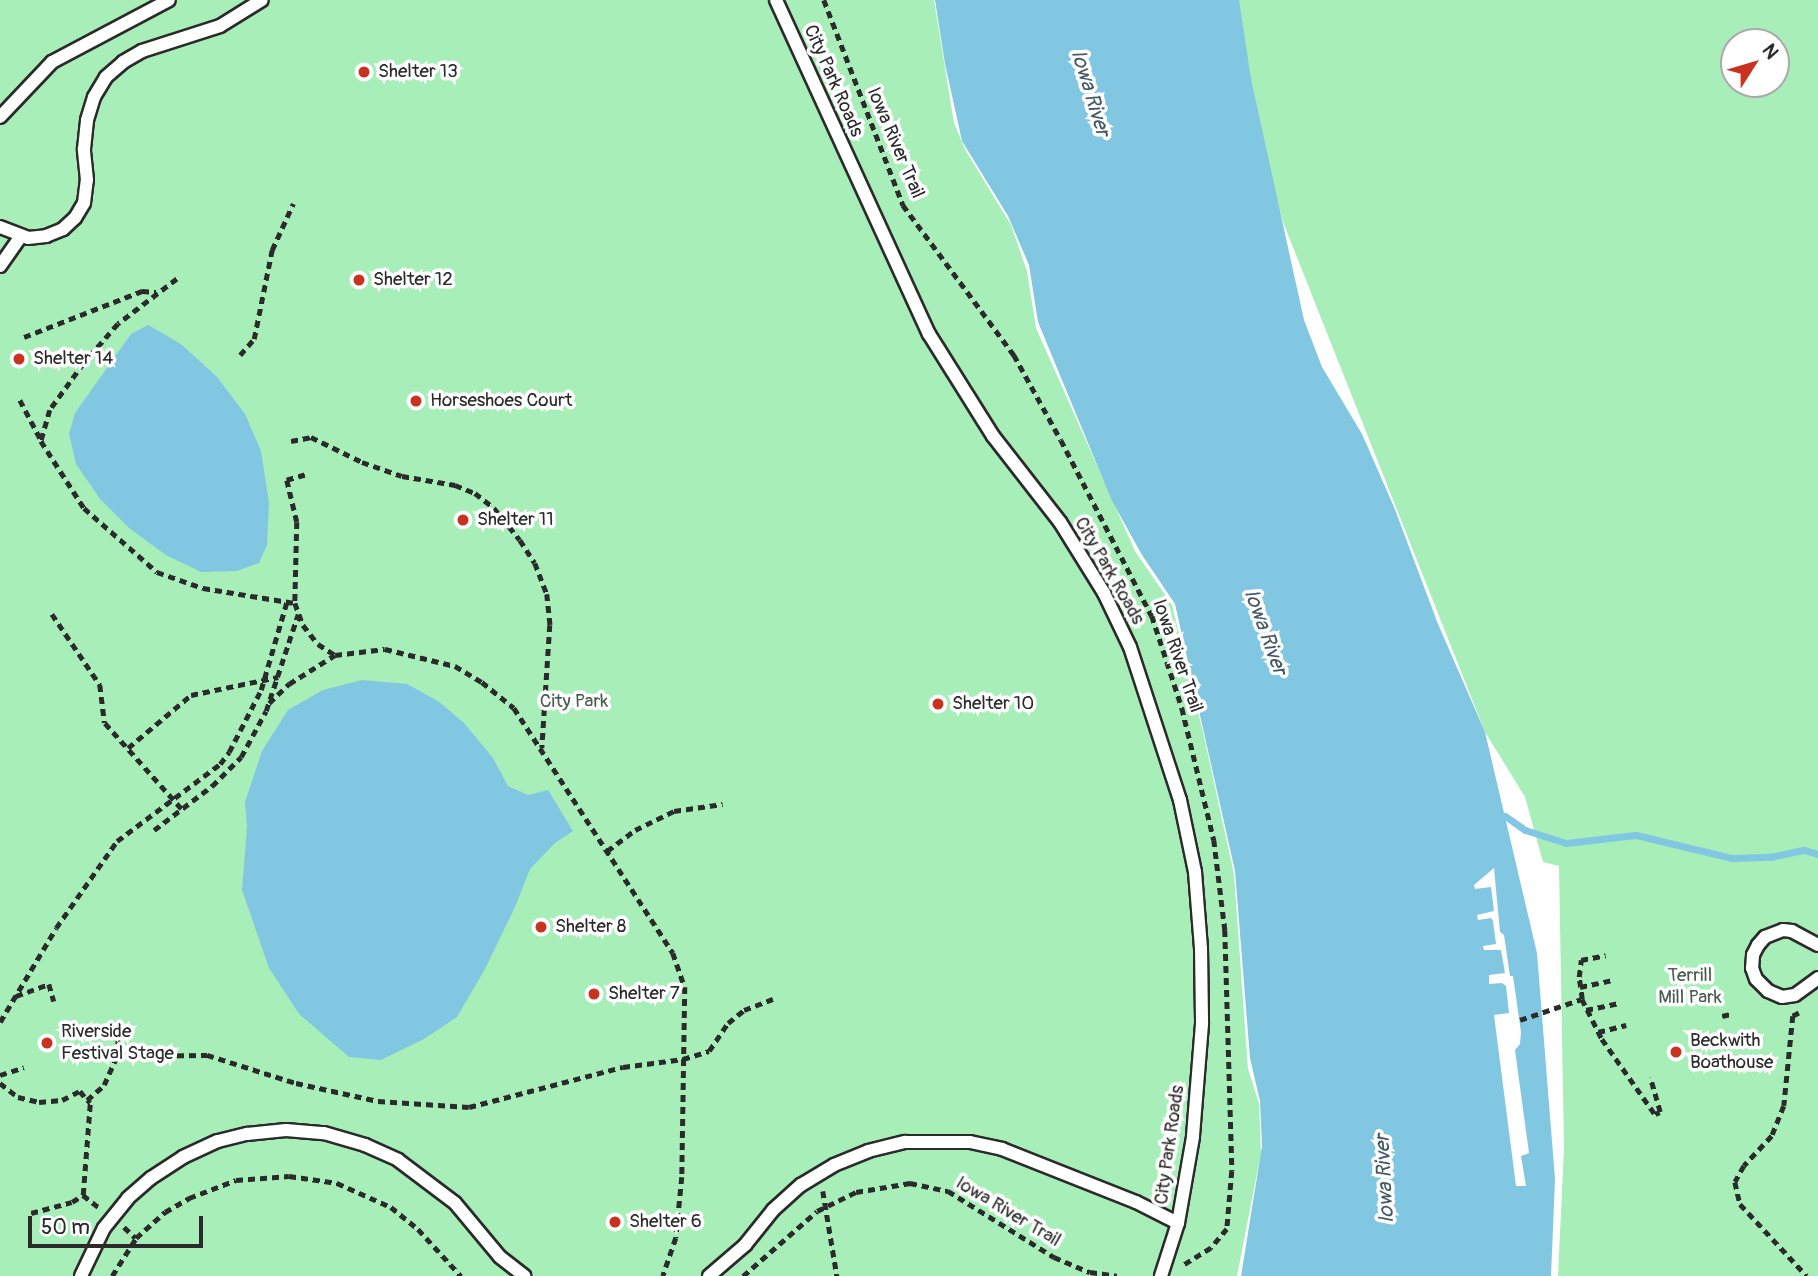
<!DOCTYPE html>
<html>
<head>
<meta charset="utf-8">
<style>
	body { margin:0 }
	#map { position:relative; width:1818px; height:1276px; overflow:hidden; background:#fff; font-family:Pangolin,sans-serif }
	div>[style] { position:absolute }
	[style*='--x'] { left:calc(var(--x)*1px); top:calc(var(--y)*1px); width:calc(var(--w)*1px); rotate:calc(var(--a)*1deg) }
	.green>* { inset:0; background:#a8eeb9 }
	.water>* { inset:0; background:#81c7e2 }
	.pier>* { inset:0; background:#fff }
	.stream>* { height:7px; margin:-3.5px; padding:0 3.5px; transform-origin:3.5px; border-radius:3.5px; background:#81c7e2 }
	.path>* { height:4.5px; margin-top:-2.25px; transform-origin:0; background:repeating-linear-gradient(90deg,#2b2b2b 0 7px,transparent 0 12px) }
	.roads { filter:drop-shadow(2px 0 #2b2b2b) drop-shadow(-2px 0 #2b2b2b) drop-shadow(0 2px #2b2b2b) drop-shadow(0 -2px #2b2b2b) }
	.service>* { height:12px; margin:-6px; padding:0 6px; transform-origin:6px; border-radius:6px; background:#fff }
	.dots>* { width:19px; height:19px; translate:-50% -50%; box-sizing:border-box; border:4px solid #fff; border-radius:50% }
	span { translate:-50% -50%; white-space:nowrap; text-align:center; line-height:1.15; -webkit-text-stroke:7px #fff; paint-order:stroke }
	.poi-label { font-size:19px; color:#2b2b2b }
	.left { translate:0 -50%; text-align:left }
	.street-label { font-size:19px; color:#2b2b2b }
	.park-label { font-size:19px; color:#4a5c4e }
	.water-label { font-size:21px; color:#455a62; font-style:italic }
	.north { position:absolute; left:1720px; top:28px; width:70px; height:70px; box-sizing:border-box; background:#fff; border:2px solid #aaa; border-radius:50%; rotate:53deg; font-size:19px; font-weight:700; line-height:28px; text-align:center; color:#2b2b2b }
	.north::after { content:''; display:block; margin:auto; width:24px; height:32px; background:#c8321e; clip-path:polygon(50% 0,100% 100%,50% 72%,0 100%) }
	.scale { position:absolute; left:28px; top:1216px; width:175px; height:32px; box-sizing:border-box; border:4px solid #2b2b2b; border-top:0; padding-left:9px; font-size:21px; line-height:24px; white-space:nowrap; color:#2b2b2b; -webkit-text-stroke:5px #fff; paint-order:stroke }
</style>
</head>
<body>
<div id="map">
	<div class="green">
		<div style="clip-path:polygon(0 0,934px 0,954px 123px,966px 151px,1011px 225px,1027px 271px,1036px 328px,1135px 551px,1172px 605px,1203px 732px,1234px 874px,1248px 1069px,1259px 1103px,1261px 1153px,1237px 1276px,0 1276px)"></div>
		<div style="clip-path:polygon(evenodd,1223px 0,1818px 0,1818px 1276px,1558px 1276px,1564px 1148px,1559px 866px,1543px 862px,1525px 797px,1485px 732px,1283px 222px,1223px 0,1734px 42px,1776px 42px,1776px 84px,1734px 84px,1734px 42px)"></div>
	</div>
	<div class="water">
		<div style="clip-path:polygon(935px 0,1239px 0,1251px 79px,1304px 320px,1322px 367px,1362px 434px,1394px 507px,1438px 624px,1485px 732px,1537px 953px,1555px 1179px,1551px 1276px,1241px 1276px,1262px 1146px,1260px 1101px,1250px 1058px,1235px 871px,1175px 604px,1142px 555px,1112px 501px,1038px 322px,1029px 265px,1008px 216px,962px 141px,945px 64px)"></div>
		<div style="clip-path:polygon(148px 325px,181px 344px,217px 377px,245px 414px,261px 451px,269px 503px,267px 545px,259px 563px,237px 571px,201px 572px,166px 555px,129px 528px,100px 499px,76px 464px,69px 434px,75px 413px,131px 334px)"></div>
		<div style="clip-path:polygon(362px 680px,407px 684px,438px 701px,464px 723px,493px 758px,508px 786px,528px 795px,548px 790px,573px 831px,555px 843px,530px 869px,515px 907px,485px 969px,457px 1017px,424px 1039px,381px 1060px,349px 1057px,299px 1014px,269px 968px,242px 890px,247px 827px,245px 802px,262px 751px,288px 710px,323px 690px)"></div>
	</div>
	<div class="pier">
		<div style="clip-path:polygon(1494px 868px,1500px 932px,1504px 935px,1510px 976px,1513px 976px,1521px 1032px,1520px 1044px,1515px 1050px,1529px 1153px,1521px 1156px,1526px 1186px,1516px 1186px,1494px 1015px,1509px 1013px,1506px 986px,1502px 983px,1489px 984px,1489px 975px,1505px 973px,1501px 950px,1484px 950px,1483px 946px,1496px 944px,1493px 921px,1491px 918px,1478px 920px,1477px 915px,1494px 911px,1491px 887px,1475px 889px,1474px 885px)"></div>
	</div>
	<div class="stream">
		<div style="--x:1505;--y:816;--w:24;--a:35"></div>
		<div style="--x:1525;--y:830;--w:43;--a:17.6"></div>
		<div style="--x:1566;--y:843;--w:70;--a:-6.5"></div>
		<div style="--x:1636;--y:835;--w:99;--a:13.5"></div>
		<div style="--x:1732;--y:858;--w:38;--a:-2"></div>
		<div style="--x:1770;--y:857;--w:35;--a:-12"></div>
		<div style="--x:1804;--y:850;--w:15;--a:16"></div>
	</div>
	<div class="path">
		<div style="--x:824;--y:0;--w:220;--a:68.9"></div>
		<div style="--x:903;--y:205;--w:187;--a:53.5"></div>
		<div style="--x:1014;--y:355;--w:97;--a:61.1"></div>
		<div style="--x:1061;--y:440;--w:198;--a:62.7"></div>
		<div style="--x:1152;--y:616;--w:97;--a:71.9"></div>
		<div style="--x:1182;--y:708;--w:136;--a:76.4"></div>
		<div style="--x:1214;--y:840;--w:91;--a:83"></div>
		<div style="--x:1225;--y:930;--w:241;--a:88.3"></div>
		<div style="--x:1232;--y:1171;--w:58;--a:94.9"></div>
		<div style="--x:1227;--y:1229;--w:25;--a:130"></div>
		<div style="--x:1211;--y:1248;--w:32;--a:148"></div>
		<div style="--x:177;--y:279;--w:74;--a:142.7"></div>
		<div style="--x:118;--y:324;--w:52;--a:131.1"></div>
		<div style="--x:84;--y:363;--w:58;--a:125.9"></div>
		<div style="--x:50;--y:410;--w:32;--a:106"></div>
		<div style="--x:41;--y:441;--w:80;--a:57.3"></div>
		<div style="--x:84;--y:508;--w:97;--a:41.2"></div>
		<div style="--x:157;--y:572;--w:49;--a:19.2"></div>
		<div style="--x:203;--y:588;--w:93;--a:9.3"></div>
		<div style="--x:24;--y:337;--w:127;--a:-21.3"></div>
		<div style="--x:142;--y:291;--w:14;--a:4"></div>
		<div style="--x:240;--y:355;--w:21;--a:-49"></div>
		<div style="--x:254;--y:339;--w:91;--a:-78.6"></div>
		<div style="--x:272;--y:250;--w:51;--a:-65.5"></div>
		<div style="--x:20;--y:400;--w:45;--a:62.3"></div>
		<div style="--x:291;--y:441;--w:20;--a:-11"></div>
		<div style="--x:311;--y:437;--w:57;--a:26.1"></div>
		<div style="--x:362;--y:462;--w:42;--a:19.3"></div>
		<div style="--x:402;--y:476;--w:54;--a:9.6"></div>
		<div style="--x:455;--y:485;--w:22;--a:22"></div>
		<div style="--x:475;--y:493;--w:24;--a:38"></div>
		<div style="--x:494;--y:508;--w:41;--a:50.9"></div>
		<div style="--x:520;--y:540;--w:27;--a:57"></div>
		<div style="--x:535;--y:563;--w:33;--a:69"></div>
		<div style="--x:547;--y:594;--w:31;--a:84"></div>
		<div style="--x:550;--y:625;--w:123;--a:93.7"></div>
		<div style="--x:305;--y:475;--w:19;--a:164"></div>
		<div style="--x:287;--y:480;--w:43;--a:76.6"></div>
		<div style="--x:297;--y:522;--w:81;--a:91.4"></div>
		<div style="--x:295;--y:603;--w:23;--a:70"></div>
		<div style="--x:303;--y:625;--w:24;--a:52"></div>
		<div style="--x:318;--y:644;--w:20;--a:33"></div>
		<div style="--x:335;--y:655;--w:50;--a:-6.8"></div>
		<div style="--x:385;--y:649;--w:72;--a:13.7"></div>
		<div style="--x:455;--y:666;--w:31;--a:31"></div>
		<div style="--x:482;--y:682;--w:41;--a:39.1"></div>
		<div style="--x:514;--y:708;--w:292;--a:57"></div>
		<div style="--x:673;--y:953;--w:36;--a:71"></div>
		<div style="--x:685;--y:987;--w:190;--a:90.9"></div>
		<div style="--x:682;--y:1177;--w:61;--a:95.6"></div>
		<div style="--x:676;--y:1238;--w:40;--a:108.9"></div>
		<div style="--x:52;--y:614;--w:86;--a:55.9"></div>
		<div style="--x:100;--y:685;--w:38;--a:83"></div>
		<div style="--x:105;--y:723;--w:115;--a:48.2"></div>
		<div style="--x:269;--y:703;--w:28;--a:-44"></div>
		<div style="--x:289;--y:684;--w:54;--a:-32.2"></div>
		<div style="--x:128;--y:748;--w:82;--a:-40.1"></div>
		<div style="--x:191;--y:695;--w:89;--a:-11.7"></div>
		<div style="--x:154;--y:830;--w:73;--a:-37.2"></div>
		<div style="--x:212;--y:786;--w:41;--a:-45"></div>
		<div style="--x:241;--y:757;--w:52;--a:-61.5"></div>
		<div style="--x:266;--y:711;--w:102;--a:-71.7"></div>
		<div style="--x:607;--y:851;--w:35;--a:-37"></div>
		<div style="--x:635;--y:830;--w:43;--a:-26"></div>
		<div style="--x:674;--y:811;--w:49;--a:-8.1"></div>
		<div style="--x:1580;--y:987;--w:34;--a:-12"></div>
		<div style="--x:16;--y:996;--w:35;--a:-20"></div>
		<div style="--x:49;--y:984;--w:18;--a:74"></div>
		<div style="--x:1582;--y:999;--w:22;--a:-98"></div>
		<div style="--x:1579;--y:977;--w:17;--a:-83"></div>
		<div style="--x:1581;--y:960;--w:25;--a:-11"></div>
		<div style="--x:1586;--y:1010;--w:35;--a:-12"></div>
		<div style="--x:1799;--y:1013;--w:7;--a:153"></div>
		<div style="--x:1793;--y:1016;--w:90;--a:95.7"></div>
		<div style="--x:1784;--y:1106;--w:32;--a:112"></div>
		<div style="--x:1772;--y:1136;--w:41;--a:133"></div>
		<div style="--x:1744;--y:1166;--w:18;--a:119"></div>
		<div style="--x:1735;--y:1182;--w:23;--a:77"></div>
		<div style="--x:1740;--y:1204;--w:98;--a:47.1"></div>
		<div style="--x:1722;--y:1016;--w:9;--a:-13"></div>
		<div style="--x:1520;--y:1020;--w:65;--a:-18.7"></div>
		<div style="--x:1582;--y:999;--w:45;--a:63.4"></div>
		<div style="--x:1602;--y:1039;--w:92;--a:54.8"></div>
		<div style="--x:1655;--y:1114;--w:5;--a:-22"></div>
		<div style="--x:1660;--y:1112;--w:36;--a:-106"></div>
		<div style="--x:0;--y:1022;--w:109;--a:-59.2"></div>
		<div style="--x:56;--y:928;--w:106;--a:-55"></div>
		<div style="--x:117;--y:841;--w:129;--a:-36.8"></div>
		<div style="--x:220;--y:764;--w:15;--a:-53"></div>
		<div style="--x:229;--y:752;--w:70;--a:-62.7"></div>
		<div style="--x:261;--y:690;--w:93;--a:-73.7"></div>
		<div style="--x:1598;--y:1032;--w:29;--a:-14"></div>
		<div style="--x:117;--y:1056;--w:20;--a:-87"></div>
		<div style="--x:0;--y:1075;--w:25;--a:-18"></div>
		<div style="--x:0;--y:1083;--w:23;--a:38"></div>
		<div style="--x:18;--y:1097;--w:22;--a:13"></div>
		<div style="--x:39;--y:1102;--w:23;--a:-5"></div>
		<div style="--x:62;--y:1100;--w:20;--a:-27"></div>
		<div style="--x:80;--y:1091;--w:11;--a:52"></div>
		<div style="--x:823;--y:1191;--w:86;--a:80.6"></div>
		<div style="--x:83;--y:1195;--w:23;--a:38"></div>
		<div style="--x:31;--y:1213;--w:42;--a:-15"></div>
		<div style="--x:72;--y:1202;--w:13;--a:-32"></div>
		<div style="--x:83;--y:1195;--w:92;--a:-85.6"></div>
		<div style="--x:90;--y:1103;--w:4;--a:-135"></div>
		<div style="--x:87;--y:1100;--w:23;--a:-41"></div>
		<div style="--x:104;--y:1085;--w:32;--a:-66"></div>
		<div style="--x:117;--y:1056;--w:90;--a:-0.6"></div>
		<div style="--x:207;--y:1055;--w:93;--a:17.5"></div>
		<div style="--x:296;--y:1083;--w:84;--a:12.4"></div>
		<div style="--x:378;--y:1101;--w:91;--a:3.8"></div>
		<div style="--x:469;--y:1107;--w:159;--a:-14.6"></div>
		<div style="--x:623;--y:1067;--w:61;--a:-7.6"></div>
		<div style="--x:683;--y:1059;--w:27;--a:-17"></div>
		<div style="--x:709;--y:1051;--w:34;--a:-56"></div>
		<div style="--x:728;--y:1023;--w:21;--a:-39"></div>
		<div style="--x:744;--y:1010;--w:31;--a:-21"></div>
		<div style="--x:124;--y:1227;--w:16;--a:43"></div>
		<div style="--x:112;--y:1276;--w:45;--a:-57.7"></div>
		<div style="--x:136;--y:1238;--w:39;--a:-42"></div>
		<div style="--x:165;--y:1212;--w:28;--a:-30"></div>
		<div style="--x:189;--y:1198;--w:50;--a:-21"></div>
		<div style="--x:236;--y:1180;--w:53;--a:-4.3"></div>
		<div style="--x:289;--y:1176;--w:49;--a:8.3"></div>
		<div style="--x:337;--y:1183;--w:59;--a:24"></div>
		<div style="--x:391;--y:1207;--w:35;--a:39"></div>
		<div style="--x:418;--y:1229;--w:64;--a:47.5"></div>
		<div style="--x:743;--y:1276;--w:98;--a:-41.3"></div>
		<div style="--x:817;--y:1211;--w:43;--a:-26"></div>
		<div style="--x:856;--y:1192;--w:55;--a:-9.5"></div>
		<div style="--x:910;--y:1183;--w:39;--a:12"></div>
		<div style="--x:948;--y:1191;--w:125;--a:31.9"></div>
		<div style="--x:1054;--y:1257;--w:39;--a:23"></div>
		<div style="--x:1090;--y:1272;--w:27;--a:8"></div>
	</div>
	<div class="roads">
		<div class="service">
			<div style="--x:776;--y:0;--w:367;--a:65.4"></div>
			<div style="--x:929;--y:334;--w:120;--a:57.9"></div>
			<div style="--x:993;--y:436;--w:109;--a:52.1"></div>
			<div style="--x:1060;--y:522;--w:84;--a:58.2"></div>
			<div style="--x:1104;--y:593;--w:60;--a:64.3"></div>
			<div style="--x:1130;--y:647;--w:161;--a:71.9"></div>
			<div style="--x:1180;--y:800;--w:74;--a:78.2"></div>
			<div style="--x:1195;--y:872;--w:76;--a:85.5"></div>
			<div style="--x:1201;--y:948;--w:76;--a:89.2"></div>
			<div style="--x:1202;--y:1024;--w:113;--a:94.6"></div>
			<div style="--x:1193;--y:1137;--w:87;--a:99.9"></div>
			<div style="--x:1178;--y:1223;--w:56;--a:107.8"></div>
			<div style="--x:0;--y:117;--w:76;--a:-46.6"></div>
			<div style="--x:52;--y:62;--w:132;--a:-27.9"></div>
			<div style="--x:0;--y:227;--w:30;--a:21"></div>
			<div style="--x:28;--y:238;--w:18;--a:-6"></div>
			<div style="--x:46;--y:236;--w:18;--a:-22"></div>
			<div style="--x:63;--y:229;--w:16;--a:-43"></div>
			<div style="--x:75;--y:218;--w:17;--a:-59"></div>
			<div style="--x:84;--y:203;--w:23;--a:-83"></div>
			<div style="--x:87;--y:180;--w:31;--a:-96"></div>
			<div style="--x:84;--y:149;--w:29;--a:-84"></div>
			<div style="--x:87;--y:120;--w:24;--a:-73"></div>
			<div style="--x:94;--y:97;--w:23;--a:-59"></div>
			<div style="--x:106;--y:77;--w:23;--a:-41"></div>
			<div style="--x:123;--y:62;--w:22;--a:-30"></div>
			<div style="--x:142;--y:51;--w:82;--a:-17.8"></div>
			<div style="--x:220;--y:26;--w:49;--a:-31.8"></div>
			<div style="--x:0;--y:266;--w:37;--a:-55"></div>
			<div style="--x:1818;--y:945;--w:30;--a:-152"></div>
			<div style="--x:1792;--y:931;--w:9;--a:-174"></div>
			<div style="--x:1783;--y:930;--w:19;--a:159"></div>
			<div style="--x:1765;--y:937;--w:11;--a:131"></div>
			<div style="--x:1758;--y:945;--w:11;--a:117"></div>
			<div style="--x:1753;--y:955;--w:13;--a:94"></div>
			<div style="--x:1752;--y:968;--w:12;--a:70"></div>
			<div style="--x:1756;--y:979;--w:17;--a:45"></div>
			<div style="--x:1768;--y:991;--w:15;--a:23"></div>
			<div style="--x:1782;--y:997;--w:13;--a:-9"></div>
			<div style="--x:1795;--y:995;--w:29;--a:-36"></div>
			<div style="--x:81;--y:1276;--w:53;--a:-64.4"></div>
			<div style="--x:104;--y:1228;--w:38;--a:-51"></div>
			<div style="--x:128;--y:1198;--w:30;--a:-41"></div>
			<div style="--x:151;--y:1178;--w:38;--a:-33"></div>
			<div style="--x:183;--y:1157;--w:38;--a:-25"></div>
			<div style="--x:218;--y:1141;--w:30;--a:-14"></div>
			<div style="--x:247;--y:1134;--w:39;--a:-6"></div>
			<div style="--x:286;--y:1130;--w:38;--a:5"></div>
			<div style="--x:324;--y:1133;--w:43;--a:16.3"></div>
			<div style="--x:365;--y:1145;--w:36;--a:24"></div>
			<div style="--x:398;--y:1160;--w:71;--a:37"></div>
			<div style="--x:455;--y:1203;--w:70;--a:50.2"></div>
			<div style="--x:500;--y:1257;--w:31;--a:38"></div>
			<div style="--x:709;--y:1276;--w:48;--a:-40.7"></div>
			<div style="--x:745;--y:1245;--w:45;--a:-51.3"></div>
			<div style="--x:773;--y:1210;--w:38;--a:-42"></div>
			<div style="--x:801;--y:1185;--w:39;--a:-31"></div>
			<div style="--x:834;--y:1165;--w:37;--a:-22"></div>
			<div style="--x:868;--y:1151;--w:38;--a:-14"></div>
			<div style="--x:905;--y:1142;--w:65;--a:0"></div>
			<div style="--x:970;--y:1142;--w:33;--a:12"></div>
			<div style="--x:1002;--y:1149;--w:144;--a:21.6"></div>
			<div style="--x:1136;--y:1202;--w:47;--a:26.6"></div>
		</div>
	</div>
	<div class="dots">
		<div style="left:364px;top:72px;background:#c8321e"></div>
		<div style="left:359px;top:280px;background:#c8321e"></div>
		<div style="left:19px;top:359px;background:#c8321e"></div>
		<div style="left:416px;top:401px;background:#c8321e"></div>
		<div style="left:463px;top:520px;background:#c8321e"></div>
		<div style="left:938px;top:704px;background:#c8321e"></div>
		<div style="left:541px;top:927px;background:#c8321e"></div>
		<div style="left:594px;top:994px;background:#c8321e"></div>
		<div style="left:47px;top:1043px;background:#c8321e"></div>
		<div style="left:1676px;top:1052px;background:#c8321e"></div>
		<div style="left:615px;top:1222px;background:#c8321e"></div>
	</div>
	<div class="poi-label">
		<span class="left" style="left:378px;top:72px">Shelter 13</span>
		<span class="left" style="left:373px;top:280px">Shelter 12</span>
		<span class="left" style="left:33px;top:359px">Shelter 14</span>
		<span class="left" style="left:430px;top:401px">Horseshoes Court</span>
		<span class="left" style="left:477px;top:520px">Shelter 11</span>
		<span class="left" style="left:952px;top:704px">Shelter 10</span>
		<span class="left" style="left:555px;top:927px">Shelter 8</span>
		<span class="left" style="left:608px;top:994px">Shelter 7</span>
		<span class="left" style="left:61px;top:1043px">Riverside<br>Festival Stage</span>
		<span class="left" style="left:1690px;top:1052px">Beckwith<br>Boathouse</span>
		<span class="left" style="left:629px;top:1222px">Shelter 6</span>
	</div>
	<div class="street-label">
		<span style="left:833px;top:81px;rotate:66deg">City Park Roads</span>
		<span style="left:895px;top:143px;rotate:67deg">Iowa River Trail</span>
		<span style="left:1109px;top:571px;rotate:60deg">City Park Roads</span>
		<span style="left:1177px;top:656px;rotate:71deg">Iowa River Trail</span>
		<span style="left:1170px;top:1145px;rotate:-82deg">City Park Roads</span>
		<span style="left:1008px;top:1212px;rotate:31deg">Iowa River Trail</span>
	</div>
	<div class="park-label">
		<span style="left:574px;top:702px">City Park</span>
		<span style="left:1690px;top:987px">Terrill<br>Mill Park</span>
	</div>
	<div class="water-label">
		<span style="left:1090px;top:93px;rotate:73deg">Iowa River</span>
		<span style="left:1265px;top:632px;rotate:70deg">Iowa River</span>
		<span style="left:1385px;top:1179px;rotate:-93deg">Iowa River</span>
	</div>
	<div class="north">N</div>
	<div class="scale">50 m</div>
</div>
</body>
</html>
